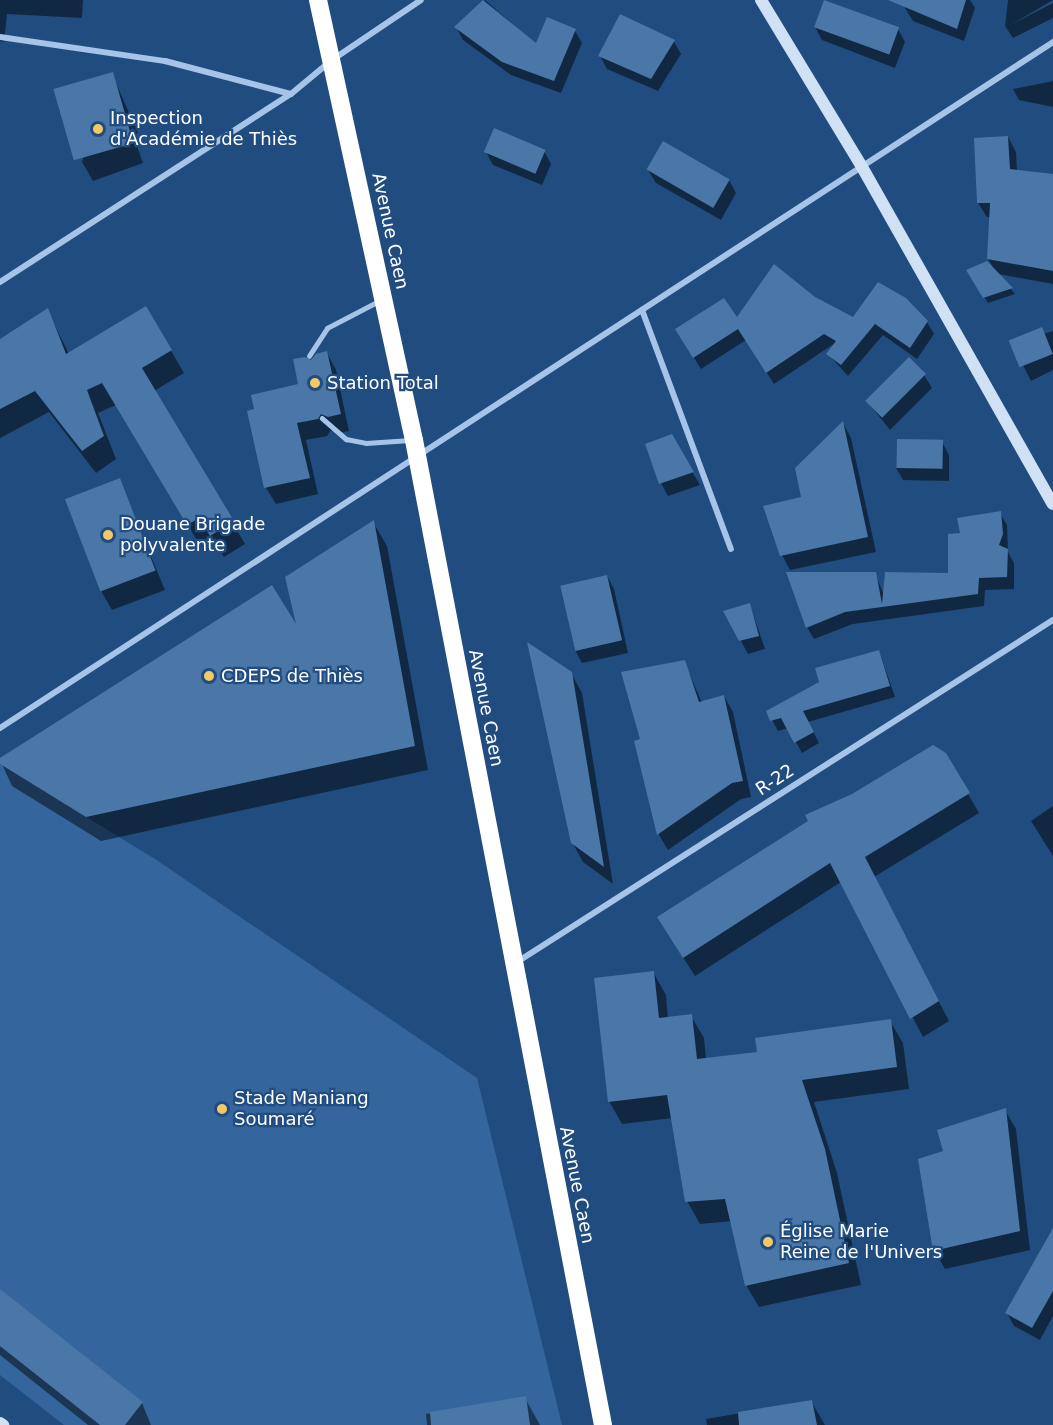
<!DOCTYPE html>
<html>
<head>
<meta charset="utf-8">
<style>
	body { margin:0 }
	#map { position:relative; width:1053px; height:1425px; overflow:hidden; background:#214c7f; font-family:"DejaVu Sans",sans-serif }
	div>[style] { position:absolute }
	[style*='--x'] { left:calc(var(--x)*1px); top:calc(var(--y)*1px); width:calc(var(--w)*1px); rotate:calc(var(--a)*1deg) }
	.green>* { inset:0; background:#34669d }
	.shadow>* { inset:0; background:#0007 }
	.building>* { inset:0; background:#4a76a8; transform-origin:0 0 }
	.lane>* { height:4.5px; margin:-2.25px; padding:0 2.25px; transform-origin:2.25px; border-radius:2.25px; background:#a5c4e7 }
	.street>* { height:6px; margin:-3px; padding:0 3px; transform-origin:3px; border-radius:3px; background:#a5c4e7 }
	.secondary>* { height:12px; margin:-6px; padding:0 6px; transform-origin:6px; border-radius:6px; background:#d0e1f6 }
	.highway>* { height:18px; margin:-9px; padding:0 9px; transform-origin:9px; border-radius:9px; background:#fff }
	.dots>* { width:16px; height:16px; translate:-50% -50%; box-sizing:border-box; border:3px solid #214c7f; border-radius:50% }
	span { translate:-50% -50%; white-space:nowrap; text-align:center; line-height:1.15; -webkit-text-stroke:4.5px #214c7f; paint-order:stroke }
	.poi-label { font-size:18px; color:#fff }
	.left { translate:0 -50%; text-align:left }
	.street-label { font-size:18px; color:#fff }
</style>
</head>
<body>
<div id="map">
	<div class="green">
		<div style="clip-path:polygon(0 764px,155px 859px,477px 1078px,562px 1425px,64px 1425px,0 1375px)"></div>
	</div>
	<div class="shadow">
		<div style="clip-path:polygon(0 0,83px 0,82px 18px,7px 14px,4px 42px,0 41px)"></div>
		<div style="clip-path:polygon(485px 0,537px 45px,575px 31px,582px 43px,561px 93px,511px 75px,463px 40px,456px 27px)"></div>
		<div style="clip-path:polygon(907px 0,970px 0,975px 8px,964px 41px,913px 21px,905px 8px)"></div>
		<div style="clip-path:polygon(1008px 0,1053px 0,1012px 24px,1053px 3px,1053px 18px,1013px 38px,1005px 26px)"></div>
		<div style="clip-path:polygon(815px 27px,898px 29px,905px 42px,895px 68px,822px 40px)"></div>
		<div style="clip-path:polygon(674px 42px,681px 54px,658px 91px,607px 69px,600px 56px)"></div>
		<div style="clip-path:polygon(112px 74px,138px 133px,133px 135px,143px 163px,93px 181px,82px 162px)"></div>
		<div style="clip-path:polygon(1053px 81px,1053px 107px,1019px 100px,1013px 89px)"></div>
		<div style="clip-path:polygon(1008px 137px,1016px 152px,1017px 171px,1053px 176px,1053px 284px,998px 274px,1015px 294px,988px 303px,968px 270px,993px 267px,988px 259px,991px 217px,987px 217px,978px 203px)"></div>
		<div style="clip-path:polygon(544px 151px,551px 164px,542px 185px,493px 165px,486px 152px)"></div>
		<div style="clip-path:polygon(648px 170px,729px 180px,736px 193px,721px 220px,656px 183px)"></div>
		<div style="clip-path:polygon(815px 298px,853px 319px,927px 322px,934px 334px,917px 359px,883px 335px,848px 376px,828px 354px,835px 343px,774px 384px,746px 340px,701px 369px,684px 342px,737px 320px)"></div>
		<div style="clip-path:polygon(146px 308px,184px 373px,154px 391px,245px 544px,224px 557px,213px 540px,201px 547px,116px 405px,98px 413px,116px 459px,96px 473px,49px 412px,0 438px,0 341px,47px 310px,69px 354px)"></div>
		<div style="clip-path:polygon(1053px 331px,1053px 370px,1031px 381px,1012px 344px)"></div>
		<div style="clip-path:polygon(327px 353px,336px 370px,349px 431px,338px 433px,331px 430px,327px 436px,306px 440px,318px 494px,276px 504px,266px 488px,300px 385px,311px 362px)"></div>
		<div style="clip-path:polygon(924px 375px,932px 388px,890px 430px,866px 400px)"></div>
		<div style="clip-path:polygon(843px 423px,851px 438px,876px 552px,790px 570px,782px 555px)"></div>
		<div style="clip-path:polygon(671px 436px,700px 485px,668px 496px,661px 483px)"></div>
		<div style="clip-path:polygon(942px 442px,949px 455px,949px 481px,903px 480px,896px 468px)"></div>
		<div style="clip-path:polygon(119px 480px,165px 590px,112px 610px,101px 591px)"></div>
		<div style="clip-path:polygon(1000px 513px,1007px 525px,1008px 552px,1014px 563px,1014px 589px,985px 590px,984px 606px,853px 624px,814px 639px,807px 627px,875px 574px,884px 595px,950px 574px,962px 534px)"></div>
		<div style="clip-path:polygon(373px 522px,387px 546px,428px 770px,101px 841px,12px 786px,0 760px,298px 631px)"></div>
		<div style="clip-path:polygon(607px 576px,614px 589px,628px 653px,582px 663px,575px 650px,562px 586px)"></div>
		<div style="clip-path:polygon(750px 605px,765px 649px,748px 654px,725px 612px)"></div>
		<div style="clip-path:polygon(879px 651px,895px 697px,808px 722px,819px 743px,802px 753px,788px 728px,778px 731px,772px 720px)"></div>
		<div style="clip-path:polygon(684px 661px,702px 703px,724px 696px,733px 712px,751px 797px,741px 799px,668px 850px,659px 835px,636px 742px,642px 740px)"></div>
		<div style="clip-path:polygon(571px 673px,582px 693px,613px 884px,583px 862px,572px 842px)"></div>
		<div style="clip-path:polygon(945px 754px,979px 813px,874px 877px,949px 1021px,923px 1037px,841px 882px,695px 976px,670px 937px,810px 821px)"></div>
		<div style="clip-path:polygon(1053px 806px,1053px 856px,1031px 821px)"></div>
		<div style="clip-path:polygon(653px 972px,666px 995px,668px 1019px,691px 1016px,704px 1038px,706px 1059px,759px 1053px,890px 1021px,903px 1043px,909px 1089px,814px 1102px,837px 1173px,861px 1285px,759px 1307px,746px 1285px,732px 1221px,700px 1224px,687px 1201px,673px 1118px,622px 1124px,609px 1101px)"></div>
		<div style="clip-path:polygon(1005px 1110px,1016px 1129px,1030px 1250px,945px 1269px,934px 1250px,944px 1152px)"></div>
		<div style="clip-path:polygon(1053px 1241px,1053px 1316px,1040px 1340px,1014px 1326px,1007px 1313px)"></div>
		<div style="clip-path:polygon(0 1291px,142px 1403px,151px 1425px,88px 1425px,0 1355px)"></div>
		<div style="clip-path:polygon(525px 1398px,540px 1425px,427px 1425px,426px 1414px)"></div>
		<div style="clip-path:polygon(811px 1401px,825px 1425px,707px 1425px,706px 1419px)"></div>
	</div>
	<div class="building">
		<div style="clip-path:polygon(483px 0,536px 43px,547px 17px,576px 29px,554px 81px,502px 62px,454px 27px)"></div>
		<div style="left:824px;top:0;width:80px;height:29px;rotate:20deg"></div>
		<div style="clip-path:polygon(888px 0,966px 0,957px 29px)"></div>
		<div style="clip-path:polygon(620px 14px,675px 40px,651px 79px,598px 56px)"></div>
		<div style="left:113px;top:72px;width:74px;height:62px;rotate:74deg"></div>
		<div style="left:494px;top:128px;width:56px;height:26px;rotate:23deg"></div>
		<div style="clip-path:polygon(1008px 136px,1010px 169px,1053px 174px,1053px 271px,987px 259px,990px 203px,977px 203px,974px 138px)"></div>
		<div style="left:663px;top:141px;width:77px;height:33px;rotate:30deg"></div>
		<div style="clip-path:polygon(987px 261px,1013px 288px,983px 298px,966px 270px)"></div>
		<div style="clip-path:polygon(774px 264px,815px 297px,853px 317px,878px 282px,906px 298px,928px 321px,910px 348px,875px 324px,841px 365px,826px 354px,836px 341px,824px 334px,766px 373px,738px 329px,693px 358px,675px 329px,724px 298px,737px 317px)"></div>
		<div style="clip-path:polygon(146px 306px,172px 350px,142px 368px,234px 521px,210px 536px,199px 518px,187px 525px,102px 383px,87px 390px,104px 436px,82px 451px,35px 391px,0 409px,0 339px,48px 308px,66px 354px)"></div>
		<div style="left:1042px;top:327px;width:29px;height:36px;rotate:68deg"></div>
		<div style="clip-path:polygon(327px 351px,341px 414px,328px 417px,321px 414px,318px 419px,297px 423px,310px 478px,264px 488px,247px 411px,254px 409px,251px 395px,298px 384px,293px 359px,305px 357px,311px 360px,316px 354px)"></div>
		<div style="left:909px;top:357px;width:24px;height:62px;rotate:45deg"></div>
		<div style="clip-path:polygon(843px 421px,868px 537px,780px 556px,763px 506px,801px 497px,795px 468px)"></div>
		<div style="clip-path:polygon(672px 434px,694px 472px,659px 484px,645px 444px)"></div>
		<div style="left:897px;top:439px;width:46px;height:29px;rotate:1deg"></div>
		<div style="left:120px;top:478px;width:99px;height:59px;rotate:69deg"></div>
		<div style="clip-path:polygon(1001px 511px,1003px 534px,999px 545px,1008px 549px,1007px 577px,979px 578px,978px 594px,845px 612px,806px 628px,786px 572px,876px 572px,882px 604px,885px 572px,948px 573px,948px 534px,960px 533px,957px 518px)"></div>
		<div style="clip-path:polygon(374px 520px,415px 746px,86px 817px,0 764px,0 758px,272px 585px,296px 624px,285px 577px)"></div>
		<div style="left:607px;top:575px;width:67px;height:48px;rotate:77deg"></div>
		<div style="clip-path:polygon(750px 603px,759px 636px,739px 641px,723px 611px)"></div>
		<div style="clip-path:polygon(527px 642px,572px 672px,604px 867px,571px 843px)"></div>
		<div style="clip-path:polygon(879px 650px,890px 686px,803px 711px,814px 732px,794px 743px,781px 718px,770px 721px,766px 711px,819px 682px,815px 668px)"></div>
		<div style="clip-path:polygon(685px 660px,699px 702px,724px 695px,743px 781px,732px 783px,657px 835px,634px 741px,640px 739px,621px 672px)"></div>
		<div style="clip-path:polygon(933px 745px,946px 753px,970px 793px,865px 857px,939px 1001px,910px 1019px,830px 863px,683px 958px,657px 917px,808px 821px,805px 815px,852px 794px)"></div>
		<div style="clip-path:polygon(654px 971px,659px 1018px,692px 1014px,697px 1059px,757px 1052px,755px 1038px,891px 1019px,897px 1067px,802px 1080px,825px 1149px,849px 1263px,745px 1286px,725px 1199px,685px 1202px,667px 1095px,608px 1102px,594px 978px)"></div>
		<div style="clip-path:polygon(1006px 1108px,1020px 1231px,933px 1251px,918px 1159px,943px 1151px,937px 1130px)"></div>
		<div style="clip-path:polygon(1053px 1228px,1053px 1291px,1032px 1328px,1005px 1313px)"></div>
		<div style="clip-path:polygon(0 1289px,143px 1402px,125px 1425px,100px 1425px,0 1346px)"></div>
		<div style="clip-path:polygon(526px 1396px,530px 1425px,431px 1425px,430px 1412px)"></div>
		<div style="clip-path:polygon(812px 1400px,817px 1425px,739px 1425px,738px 1412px)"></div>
	</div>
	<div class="lane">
		<div style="--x:309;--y:356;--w:33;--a:-57"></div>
		<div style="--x:327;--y:328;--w:59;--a:-27.4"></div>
		<div style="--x:322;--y:418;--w:32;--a:41"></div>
		<div style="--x:346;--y:439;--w:20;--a:11"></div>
		<div style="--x:366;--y:443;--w:44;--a:-3.9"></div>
	</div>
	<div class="street">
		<div style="--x:0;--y:37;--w:167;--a:8.3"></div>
		<div style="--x:165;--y:61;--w:130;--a:14.7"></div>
		<div style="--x:0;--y:282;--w:346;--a:-32.9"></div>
		<div style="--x:291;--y:94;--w:53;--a:-39.7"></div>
		<div style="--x:332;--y:60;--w:107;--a:-34"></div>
		<div style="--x:642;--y:310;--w:255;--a:69.6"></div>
		<div style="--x:0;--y:728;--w:1257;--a:-33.08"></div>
		<div style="--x:517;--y:962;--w:636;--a:-32.54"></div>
	</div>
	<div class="secondary">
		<div style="--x:761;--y:0;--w:195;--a:58.8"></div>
		<div style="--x:862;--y:167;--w:387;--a:60.5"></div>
		<div style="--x:0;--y:1423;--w:4;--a:34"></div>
	</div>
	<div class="highway">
		<div style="--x:318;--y:0;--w:450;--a:77.7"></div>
		<div style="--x:414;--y:440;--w:1003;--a:79.14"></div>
	</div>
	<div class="dots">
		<div style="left:98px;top:129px;background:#f4c867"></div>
		<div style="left:315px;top:383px;background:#f4c867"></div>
		<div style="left:108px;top:535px;background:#f4c867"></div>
		<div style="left:209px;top:676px;background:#f4c867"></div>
		<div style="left:222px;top:1109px;background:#f4c867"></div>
		<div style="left:768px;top:1242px;background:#f4c867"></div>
	</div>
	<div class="poi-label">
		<span class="left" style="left:110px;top:129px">Inspection<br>d'Académie de Thiès</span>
		<span class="left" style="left:327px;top:383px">Station Total</span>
		<span class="left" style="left:120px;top:535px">Douane Brigade<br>polyvalente</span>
		<span class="left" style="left:221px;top:676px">CDEPS de Thiès</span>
		<span class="left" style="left:234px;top:1109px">Stade Maniang<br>Soumaré</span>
		<span class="left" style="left:780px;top:1242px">Église Marie<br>Reine de l'Univers</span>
	</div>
	<div class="street-label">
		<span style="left:390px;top:231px;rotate:78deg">Avenue Caen</span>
		<span style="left:486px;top:708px;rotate:79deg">Avenue Caen</span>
		<span style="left:775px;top:780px;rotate:-33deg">R-22</span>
		<span style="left:577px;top:1185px;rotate:79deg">Avenue Caen</span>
	</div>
</div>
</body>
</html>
